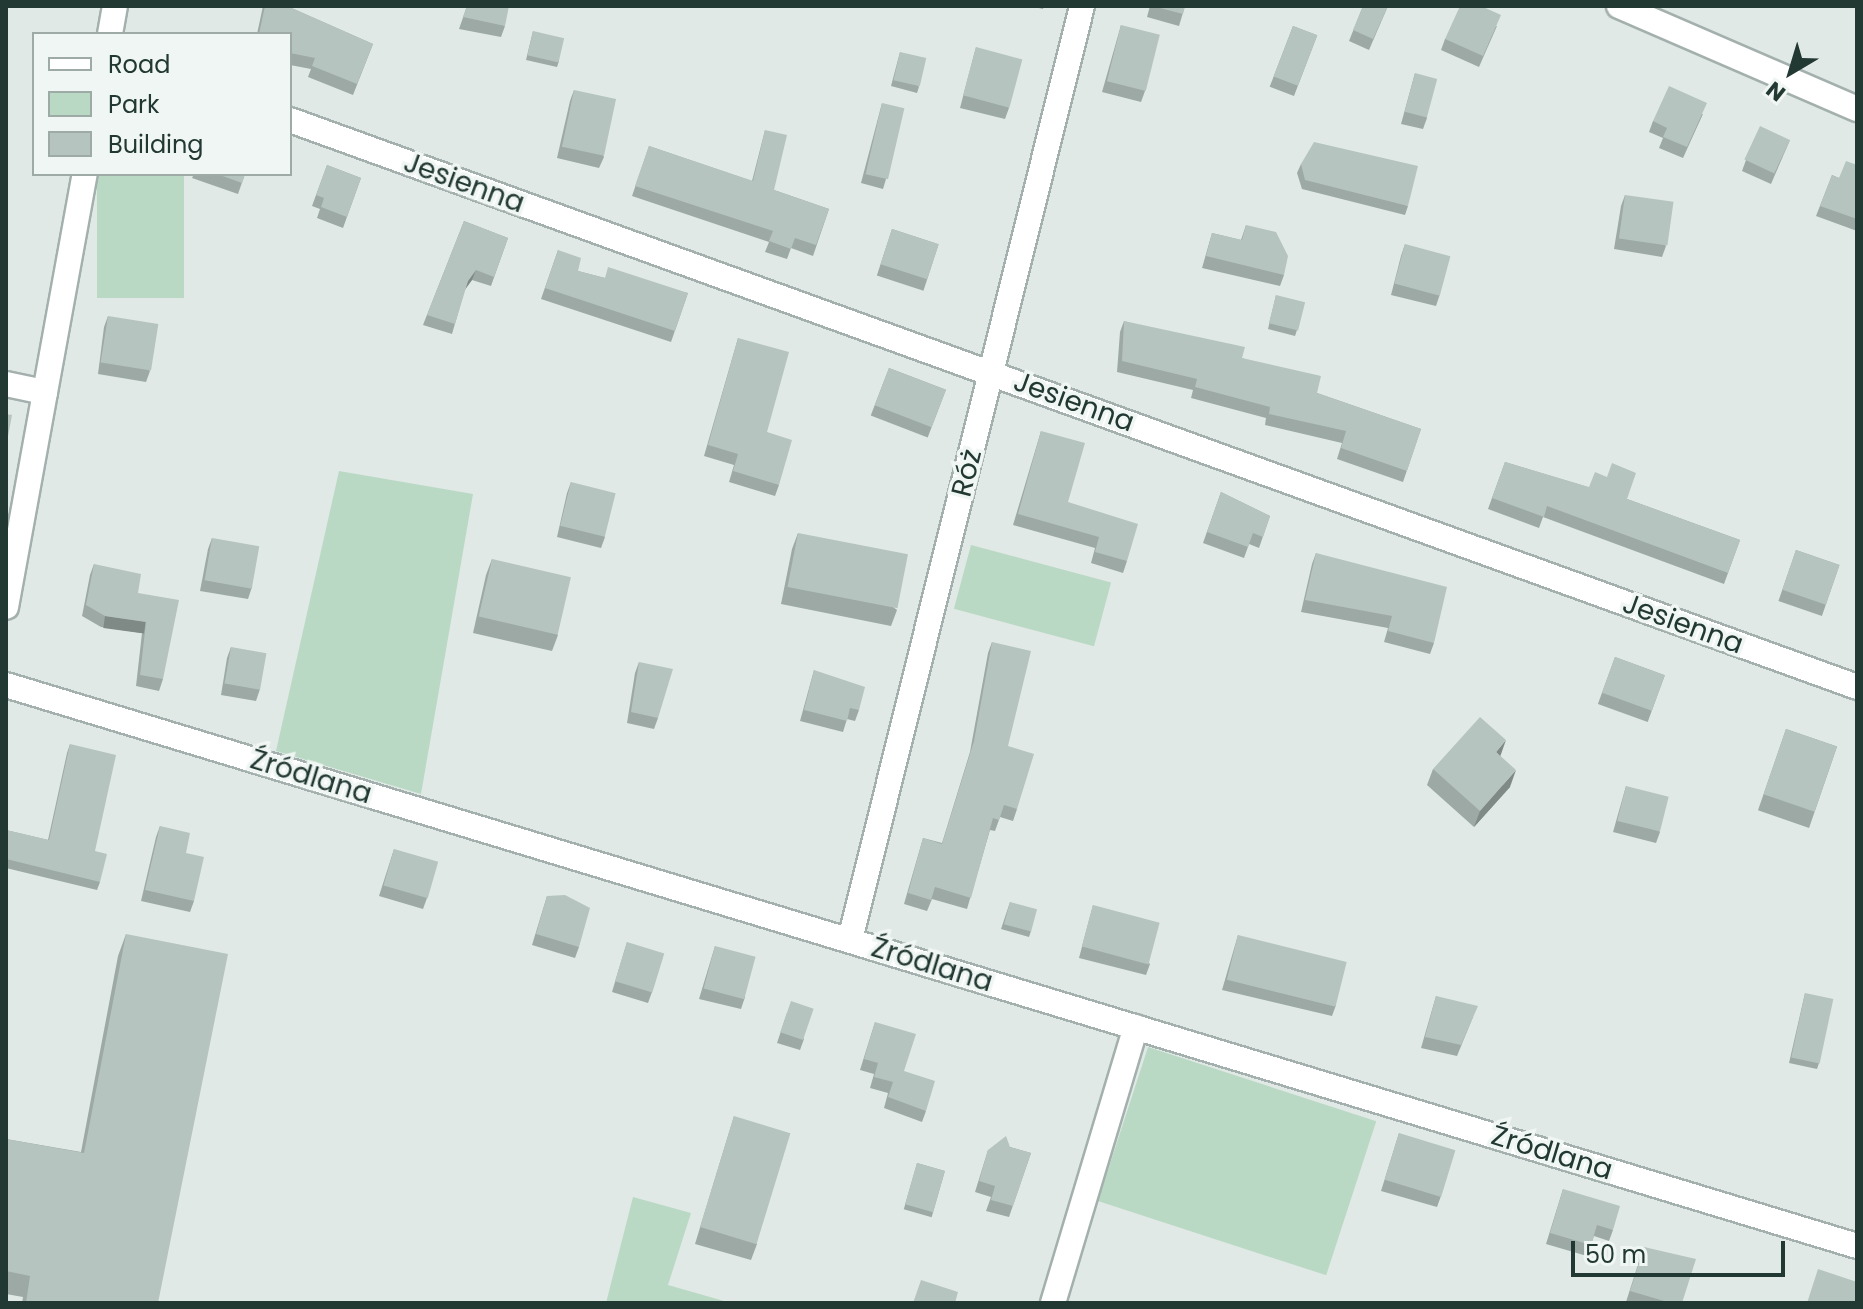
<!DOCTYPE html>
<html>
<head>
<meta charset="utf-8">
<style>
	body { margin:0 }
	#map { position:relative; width:1863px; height:1309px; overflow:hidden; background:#e0e9e6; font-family:Poppins,sans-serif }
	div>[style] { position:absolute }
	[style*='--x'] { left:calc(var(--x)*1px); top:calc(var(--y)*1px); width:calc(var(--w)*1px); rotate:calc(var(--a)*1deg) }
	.green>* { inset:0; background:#bad9c4; transform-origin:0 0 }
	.roads { filter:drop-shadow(2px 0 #a3b0ad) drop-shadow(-2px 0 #a3b0ad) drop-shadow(0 2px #a3b0ad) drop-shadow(0 -2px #a3b0ad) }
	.minor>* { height:24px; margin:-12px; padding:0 12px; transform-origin:12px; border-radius:12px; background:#fff }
	.wall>* { inset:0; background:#9ca9a4; transform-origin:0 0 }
	.shaded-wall>* { inset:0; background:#7f8986; transform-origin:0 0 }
	.building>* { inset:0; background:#b5c4bf; transform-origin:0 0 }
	span { translate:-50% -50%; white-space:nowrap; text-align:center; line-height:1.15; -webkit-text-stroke:7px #f0f6f3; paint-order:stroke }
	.street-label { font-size:28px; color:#223833 }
	.frame { position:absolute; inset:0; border:8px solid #223833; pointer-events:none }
	.legend { position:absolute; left:32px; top:32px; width:260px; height:144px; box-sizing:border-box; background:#f0f6f3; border:2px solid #9eaaa6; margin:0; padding:10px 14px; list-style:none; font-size:24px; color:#223833 }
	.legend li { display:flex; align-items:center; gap:16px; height:40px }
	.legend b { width:40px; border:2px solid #9eaaa6 }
	.north { position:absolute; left:1751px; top:32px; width:80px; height:80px; -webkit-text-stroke:6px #f0f6f3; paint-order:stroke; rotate:218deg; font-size:22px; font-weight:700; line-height:32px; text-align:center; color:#223833 }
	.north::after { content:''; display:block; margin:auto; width:28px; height:36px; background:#223833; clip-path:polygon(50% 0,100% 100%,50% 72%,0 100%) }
	.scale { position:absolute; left:1571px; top:1241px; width:214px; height:36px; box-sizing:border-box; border:4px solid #223833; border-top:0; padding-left:10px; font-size:24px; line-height:28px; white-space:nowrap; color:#223833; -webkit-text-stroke:6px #f0f6f3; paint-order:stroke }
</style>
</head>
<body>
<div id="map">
	<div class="green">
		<div style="left:97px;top:174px;width:87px;height:124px"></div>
		<div style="clip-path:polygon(339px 471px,473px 494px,421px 794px,276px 751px)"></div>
		<div style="left:971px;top:545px;width:145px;height:66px;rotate:15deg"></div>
		<div style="left:1148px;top:1047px;width:240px;height:162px;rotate:18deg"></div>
		<div style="clip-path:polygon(633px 1197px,691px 1213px,668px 1285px,731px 1303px,606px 1303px)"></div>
	</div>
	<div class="roads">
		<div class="minor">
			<div style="--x:1619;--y:6;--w:259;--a:23.4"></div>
			<div style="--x:110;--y:34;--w:28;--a:-80"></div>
			<div style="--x:290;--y:120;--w:1666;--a:19.89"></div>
			<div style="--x:6;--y:384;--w:40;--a:12"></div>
			<div style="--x:6;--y:607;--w:440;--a:-79.7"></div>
			<div style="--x:6;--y:685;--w:1934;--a:16.86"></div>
			<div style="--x:850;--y:940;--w:962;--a:-76.05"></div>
			<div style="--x:1053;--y:1303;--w:288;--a:-73.3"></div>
		</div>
	</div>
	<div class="wall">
		<div style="clip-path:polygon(263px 6px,287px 6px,373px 44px,353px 95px,308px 77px,311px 69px,290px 65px,290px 34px,257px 34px)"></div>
		<div style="clip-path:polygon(467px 6px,505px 26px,501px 37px,459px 29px)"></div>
		<div style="clip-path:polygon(1030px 6px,1044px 6px,1043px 9px)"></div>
		<div style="clip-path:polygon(1150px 6px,1185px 6px,1179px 26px,1147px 17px)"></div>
		<div style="clip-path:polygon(1363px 6px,1388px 6px,1369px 50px,1349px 41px)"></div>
		<div style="clip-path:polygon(1121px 25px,1145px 91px,1141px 102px,1102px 92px)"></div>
		<div style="left:1293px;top:26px;width:26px;height:65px;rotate:21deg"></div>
		<div style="clip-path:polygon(1497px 26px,1479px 67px,1441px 50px,1445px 39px)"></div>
		<div style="clip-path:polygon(533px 31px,559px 61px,557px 67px,526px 60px)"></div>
		<div style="clip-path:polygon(976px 47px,1009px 108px,1005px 119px,960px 108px)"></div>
		<div style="clip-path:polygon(900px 52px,919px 87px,917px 93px,891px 86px)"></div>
		<div style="clip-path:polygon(1415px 73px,1427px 118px,1423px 129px,1401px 124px)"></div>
		<div style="clip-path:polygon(574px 90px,604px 157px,599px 168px,557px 158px,570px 101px)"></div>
		<div style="clip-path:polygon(882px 103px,886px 179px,883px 189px,861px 183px)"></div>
		<div style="clip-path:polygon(1703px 114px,1683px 158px,1659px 148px,1663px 138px,1649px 132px,1653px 121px)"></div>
		<div style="clip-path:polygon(765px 130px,774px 190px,829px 209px,813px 256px,791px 248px,787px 259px,765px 252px,769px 242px,632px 196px,649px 146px,752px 181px)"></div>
		<div style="clip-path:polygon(1790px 140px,1771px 184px,1742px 171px,1746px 160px)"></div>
		<div style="clip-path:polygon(1301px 164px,1408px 206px,1405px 215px,1302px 189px,1297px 173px)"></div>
		<div style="clip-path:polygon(327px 165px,361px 178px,343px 228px,317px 218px,320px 209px,312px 206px)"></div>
		<div style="clip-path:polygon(1857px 165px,1857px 231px,1816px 216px,1832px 175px,1839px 178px)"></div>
		<div style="clip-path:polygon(194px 174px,245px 174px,238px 194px,192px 178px)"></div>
		<div style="clip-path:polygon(1625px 195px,1666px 246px,1662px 257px,1614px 249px,1621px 206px)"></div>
		<div style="clip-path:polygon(464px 221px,508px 238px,491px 286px,472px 280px,465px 289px,452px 334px,423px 325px)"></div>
		<div style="clip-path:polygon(1246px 225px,1284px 275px,1280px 286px,1202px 268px,1212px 233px,1241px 240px)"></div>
		<div style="left:892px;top:229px;width:49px;height:49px;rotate:18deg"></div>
		<div style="clip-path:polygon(1405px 244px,1440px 294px,1436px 306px,1391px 295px,1401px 256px)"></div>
		<div style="clip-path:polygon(558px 250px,578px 271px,605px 278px,688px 293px,671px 342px,541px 299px)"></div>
		<div style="clip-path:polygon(1276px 295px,1297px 330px,1295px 336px,1268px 329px)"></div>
		<div style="clip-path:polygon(108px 316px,150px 371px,146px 382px,98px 374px,104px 327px)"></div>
		<div style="clip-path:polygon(1124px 321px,1242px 358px,1317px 393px,1421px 429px,1403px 482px,1337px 459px,1342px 443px,1265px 425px,1266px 418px,1191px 398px,1193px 390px,1117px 372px,1120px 332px)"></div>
		<div style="clip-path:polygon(738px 338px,767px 432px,779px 485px,775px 496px,729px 482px,734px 465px,704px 456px)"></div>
		<div style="left:889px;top:368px;width:61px;height:51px;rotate:21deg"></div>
		<div style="clip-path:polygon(1041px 431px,1068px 502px,1127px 561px,1123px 573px,1091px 563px,1095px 548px,1013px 525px)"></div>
		<div style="clip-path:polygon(1505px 462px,1627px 499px,1740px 540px,1724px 584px,1543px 517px,1539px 528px,1488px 509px)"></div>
		<div style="clip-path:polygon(571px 482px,605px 537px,601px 548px,557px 537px,567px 493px)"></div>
		<div style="clip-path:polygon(1221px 492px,1270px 516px,1259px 548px,1249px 544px,1244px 558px,1203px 543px)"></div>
		<div style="clip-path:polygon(798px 533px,897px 610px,891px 626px,781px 604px,792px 549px)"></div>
		<div style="clip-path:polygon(212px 538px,252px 587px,248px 599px,200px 591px,208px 549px)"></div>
		<div style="left:1796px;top:550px;width:46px;height:54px;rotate:19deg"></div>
		<div style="clip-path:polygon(1316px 553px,1434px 643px,1430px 654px,1384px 642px,1388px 628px,1301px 612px,1312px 564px)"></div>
		<div style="clip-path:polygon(492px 559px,558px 635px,552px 651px,473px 633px,486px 575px)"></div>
		<div style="clip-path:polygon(94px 564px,138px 593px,163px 679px,159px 691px,136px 686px,142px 633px,101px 627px,82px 616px,90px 575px)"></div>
		<div style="clip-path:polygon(992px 642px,1017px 809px,1013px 821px,1000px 817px,995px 831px,990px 830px,967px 909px,932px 899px,927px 911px,904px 904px,923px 838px,942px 843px,970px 752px,988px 653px)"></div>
		<div style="clip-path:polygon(231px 647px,260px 689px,256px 701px,221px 695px,227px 658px)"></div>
		<div style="left:1615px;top:657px;width:53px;height:50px;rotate:20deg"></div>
		<div style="clip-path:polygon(639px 662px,658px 718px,654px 729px,627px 723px,635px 673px)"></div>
		<div style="clip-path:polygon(814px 670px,859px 710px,855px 721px,847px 719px,843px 732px,800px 721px)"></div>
		<div style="left:1786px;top:729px;width:54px;height:86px;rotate:19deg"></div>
		<div style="clip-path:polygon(70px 744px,95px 851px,100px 882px,97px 890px,6px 868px,6px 830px,48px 840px,67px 753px)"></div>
		<div style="clip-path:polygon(1433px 769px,1510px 787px,1474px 827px,1427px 785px)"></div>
		<div style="clip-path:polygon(1626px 786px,1660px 832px,1656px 843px,1613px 832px)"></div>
		<div style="clip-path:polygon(160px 826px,186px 853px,194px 901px,190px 912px,141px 901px,156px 837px)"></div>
		<div style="clip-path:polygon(394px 849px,427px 898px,423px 909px,379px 896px)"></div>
		<div style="clip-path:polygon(547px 896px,579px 947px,575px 958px,532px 945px)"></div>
		<div style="clip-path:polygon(1010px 902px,1031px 931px,1029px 937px,1001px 929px)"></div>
		<div style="clip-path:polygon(1093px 905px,1150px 964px,1146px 975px,1079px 958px)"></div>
		<div style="clip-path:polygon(126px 934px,158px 1303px,22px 1303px,23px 1297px,6px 1294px,6px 1139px,81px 1152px,118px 956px)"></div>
		<div style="clip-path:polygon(1238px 935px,1336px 1005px,1332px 1016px,1222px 990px)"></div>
		<div style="clip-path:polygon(627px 942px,652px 992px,648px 1003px,612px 992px)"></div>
		<div style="clip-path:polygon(715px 946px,745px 997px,741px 1009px,699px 999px)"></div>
		<div style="clip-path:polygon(1805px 993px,1819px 1063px,1817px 1069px,1789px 1063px)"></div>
		<div style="clip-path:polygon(1436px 996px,1473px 1017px,1457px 1056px,1421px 1048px)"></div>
		<div style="clip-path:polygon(787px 1013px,804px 1039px,800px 1050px,777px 1043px)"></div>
		<div style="clip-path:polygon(875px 1022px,926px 1111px,922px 1122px,884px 1108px,888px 1093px,870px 1088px,874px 1074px,860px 1070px)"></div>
		<div style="clip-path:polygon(734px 1116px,757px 1244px,751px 1260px,695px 1244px)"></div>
		<div style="clip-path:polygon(1399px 1133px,1441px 1196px,1437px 1207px,1381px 1191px)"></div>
		<div style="clip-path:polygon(1010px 1147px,1031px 1153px,1009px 1217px,986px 1211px,991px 1197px,975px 1192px,988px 1150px)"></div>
		<div style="left:917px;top:1163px;width:29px;height:48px;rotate:16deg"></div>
		<div style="clip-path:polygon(1563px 1189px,1613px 1230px,1609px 1241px,1594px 1236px,1587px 1256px,1546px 1244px)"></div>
		<div style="clip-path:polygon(1640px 1258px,1682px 1303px,1630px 1303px,1626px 1302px)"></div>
	</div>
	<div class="shaded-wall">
		<div style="clip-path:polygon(476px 270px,472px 280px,464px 291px,468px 281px)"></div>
		<div style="left:105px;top:616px;width:41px;height:12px;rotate:8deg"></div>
		<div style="clip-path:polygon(1506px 740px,1500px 757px,1496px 752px)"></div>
		<div style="clip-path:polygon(1516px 770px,1510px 787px,1474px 827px,1480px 811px)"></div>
	</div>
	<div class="building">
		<div style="clip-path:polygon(265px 6px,287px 6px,373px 44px,357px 84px,312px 66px,315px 58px,290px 53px,290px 34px,259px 34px)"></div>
		<div style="clip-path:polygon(467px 6px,509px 6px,505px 26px,463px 17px)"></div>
		<div style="clip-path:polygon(1152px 6px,1185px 6px,1183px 14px)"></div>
		<div style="clip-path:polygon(1363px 6px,1388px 6px,1373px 39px,1353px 30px)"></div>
		<div style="clip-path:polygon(1460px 6px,1481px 6px,1501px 15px,1483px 56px,1445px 39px)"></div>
		<div style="left:1121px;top:25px;width:40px;height:58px;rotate:14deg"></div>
		<div style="left:1293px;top:26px;width:26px;height:54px;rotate:21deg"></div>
		<div style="left:533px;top:31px;width:32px;height:25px;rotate:13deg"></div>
		<div style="left:976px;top:47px;width:48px;height:50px;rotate:15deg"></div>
		<div style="left:900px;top:52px;width:27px;height:29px;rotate:13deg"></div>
		<div style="left:1415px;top:73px;width:23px;height:40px;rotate:15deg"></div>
		<div style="clip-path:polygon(1669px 86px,1707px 103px,1687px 147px,1663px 137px,1667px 128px,1653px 121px)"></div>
		<div style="left:574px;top:90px;width:43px;height:58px;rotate:12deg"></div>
		<div style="left:882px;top:103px;width:23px;height:73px;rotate:13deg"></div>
		<div style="left:1760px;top:126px;width:33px;height:37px;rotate:25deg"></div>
		<div style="clip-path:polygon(765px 130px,787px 135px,774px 190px,829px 209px,816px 245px,795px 238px,791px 249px,769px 241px,773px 231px,635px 186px,649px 146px,753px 181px)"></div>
		<div style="clip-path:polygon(1314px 142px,1418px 166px,1408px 206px,1305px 180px,1301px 164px)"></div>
		<div style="clip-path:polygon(1846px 161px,1857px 165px,1857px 219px,1820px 206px,1832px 175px,1839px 178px)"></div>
		<div style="clip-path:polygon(327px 165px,361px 178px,347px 217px,321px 207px,324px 198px,316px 195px)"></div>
		<div style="clip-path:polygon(217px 174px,245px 174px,242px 183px)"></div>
		<div style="left:1625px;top:195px;width:49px;height:44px;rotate:8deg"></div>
		<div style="clip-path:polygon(464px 221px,508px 238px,494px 277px,476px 270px,468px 281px,455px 324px,427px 315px)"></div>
		<div style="clip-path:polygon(1246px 225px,1276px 232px,1288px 256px,1284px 275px,1206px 256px,1212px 233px,1242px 240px)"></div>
		<div style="left:892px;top:229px;width:49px;height:37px;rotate:18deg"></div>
		<div style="left:1405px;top:244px;width:47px;height:41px;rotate:15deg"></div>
		<div style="clip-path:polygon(558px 250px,581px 258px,578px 271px,605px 278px,608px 267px,688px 293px,675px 331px,545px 288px)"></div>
		<div style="left:1276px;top:295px;width:30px;height:29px;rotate:14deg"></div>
		<div style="left:108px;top:316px;width:51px;height:47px;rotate:9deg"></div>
		<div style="clip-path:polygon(1124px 321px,1245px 347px,1242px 358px,1321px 376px,1317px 393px,1421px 429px,1407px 471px,1341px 448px,1346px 431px,1269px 414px,1270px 407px,1195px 387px,1197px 379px,1122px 361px)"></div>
		<div style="clip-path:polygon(738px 338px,789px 352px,767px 432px,792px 440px,779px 485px,733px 471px,738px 454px,708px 445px)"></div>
		<div style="left:889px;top:368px;width:61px;height:40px;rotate:21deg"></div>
		<div style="clip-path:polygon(6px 414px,12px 415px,6px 447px)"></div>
		<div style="clip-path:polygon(1041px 431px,1085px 443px,1068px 502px,1138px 524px,1127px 561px,1095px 552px,1099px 537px,1018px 514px)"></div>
		<div style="clip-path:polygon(1505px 462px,1589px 487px,1595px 472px,1607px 477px,1612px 463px,1636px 473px,1627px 499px,1740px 540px,1728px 573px,1547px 506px,1544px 517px,1492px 498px)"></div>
		<div style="left:571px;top:482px;width:46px;height:45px;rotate:14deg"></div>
		<div style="clip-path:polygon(1221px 492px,1270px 516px,1263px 537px,1253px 533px,1248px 547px,1207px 532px)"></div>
		<div style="left:798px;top:533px;width:112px;height:55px;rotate:11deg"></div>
		<div style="left:212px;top:538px;width:48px;height:43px;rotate:10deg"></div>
		<div style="left:1796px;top:550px;width:46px;height:42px;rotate:19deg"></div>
		<div style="clip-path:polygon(1316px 553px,1447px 587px,1434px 643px,1388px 631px,1392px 616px,1305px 600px)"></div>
		<div style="left:492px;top:559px;width:81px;height:59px;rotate:13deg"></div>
		<div style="clip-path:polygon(94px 564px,141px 574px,138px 593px,179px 600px,163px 679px,140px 675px,146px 622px,105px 616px,86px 605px)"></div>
		<div style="clip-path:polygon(992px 642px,1031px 651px,1008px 746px,1034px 754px,1017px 809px,1004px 805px,999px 820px,993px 818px,971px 898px,935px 887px,931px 900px,908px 893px,923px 838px,942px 844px,974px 741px)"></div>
		<div style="left:231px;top:647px;width:36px;height:37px;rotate:10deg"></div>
		<div style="left:1615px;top:657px;width:53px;height:38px;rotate:20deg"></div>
		<div style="clip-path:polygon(639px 662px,673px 669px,658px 718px,631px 712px)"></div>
		<div style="clip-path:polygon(814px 670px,865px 687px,859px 710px,850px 708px,847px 721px,804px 710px)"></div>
		<div style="clip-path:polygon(1480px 717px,1506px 740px,1496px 752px,1516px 770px,1480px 811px,1433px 769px)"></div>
		<div style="left:1786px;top:729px;width:54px;height:69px;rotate:19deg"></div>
		<div style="clip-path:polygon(70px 744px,116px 755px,95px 851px,107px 854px,100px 882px,6px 859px,6px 830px,49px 840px)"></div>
		<div style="left:1626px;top:786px;width:44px;height:36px;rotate:14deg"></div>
		<div style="clip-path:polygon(160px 826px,190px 833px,186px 853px,204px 857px,194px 901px,145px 890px)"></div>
		<div style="left:394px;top:849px;width:46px;height:38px;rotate:16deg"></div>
		<div style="clip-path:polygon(565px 895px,590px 908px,579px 947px,536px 934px,547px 896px)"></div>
		<div style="left:1010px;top:902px;width:28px;height:23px;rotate:15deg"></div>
		<div style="left:1093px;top:905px;width:69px;height:43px;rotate:15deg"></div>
		<div style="clip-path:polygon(126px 934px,228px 954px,158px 1303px,26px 1303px,30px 1276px,6px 1271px,6px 1139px,84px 1153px)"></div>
		<div style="left:1238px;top:935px;width:112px;height:46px;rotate:14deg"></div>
		<div style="left:627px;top:942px;width:39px;height:41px;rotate:17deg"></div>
		<div style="left:715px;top:946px;width:42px;height:44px;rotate:15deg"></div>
		<div style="left:1805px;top:993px;width:29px;height:66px;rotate:12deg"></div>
		<div style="clip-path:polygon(1436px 996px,1478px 1006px,1461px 1045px,1425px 1037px)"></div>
		<div style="left:791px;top:1001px;width:24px;height:33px;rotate:19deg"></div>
		<div style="clip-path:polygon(875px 1022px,916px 1034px,904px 1071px,935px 1081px,926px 1111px,888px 1097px,893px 1082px,874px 1077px,878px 1063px,864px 1059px)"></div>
		<div style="left:734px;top:1116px;width:59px;height:116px;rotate:17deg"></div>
		<div style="left:1399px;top:1133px;width:59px;height:49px;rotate:17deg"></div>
		<div style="clip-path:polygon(1006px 1136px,1010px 1147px,1031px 1153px,1013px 1206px,991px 1200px,995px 1186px,979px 1181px,988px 1150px)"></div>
		<div style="left:917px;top:1163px;width:29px;height:43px;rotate:16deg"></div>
		<div style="clip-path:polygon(1563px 1189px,1620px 1206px,1613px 1230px,1597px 1225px,1591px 1245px,1550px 1233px)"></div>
		<div style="clip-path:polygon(1644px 1247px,1696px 1259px,1682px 1303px,1671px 1303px,1630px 1291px)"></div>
		<div style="clip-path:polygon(1818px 1269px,1857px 1282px,1857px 1303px,1807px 1303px)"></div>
		<div style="clip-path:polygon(921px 1280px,958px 1292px,955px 1303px,913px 1303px)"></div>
	</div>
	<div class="street-label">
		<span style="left:464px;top:183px;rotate:20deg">Jesienna</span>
		<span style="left:1074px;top:402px;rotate:20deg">Jesienna</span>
		<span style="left:967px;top:473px;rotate:-76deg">Róż</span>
		<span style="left:1683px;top:624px;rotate:20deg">Jesienna</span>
		<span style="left:311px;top:777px;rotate:17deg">Źródlana</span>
		<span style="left:932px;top:965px;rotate:17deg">Źródlana</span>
		<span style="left:1552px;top:1153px;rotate:17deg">Źródlana</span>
	</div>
	<div class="frame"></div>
	<ul class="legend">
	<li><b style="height:10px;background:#fff"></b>Road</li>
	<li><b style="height:22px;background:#bad9c4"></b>Park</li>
	<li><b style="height:22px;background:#b5c4bf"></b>Building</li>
	</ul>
	<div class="north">N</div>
	<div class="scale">50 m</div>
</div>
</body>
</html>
